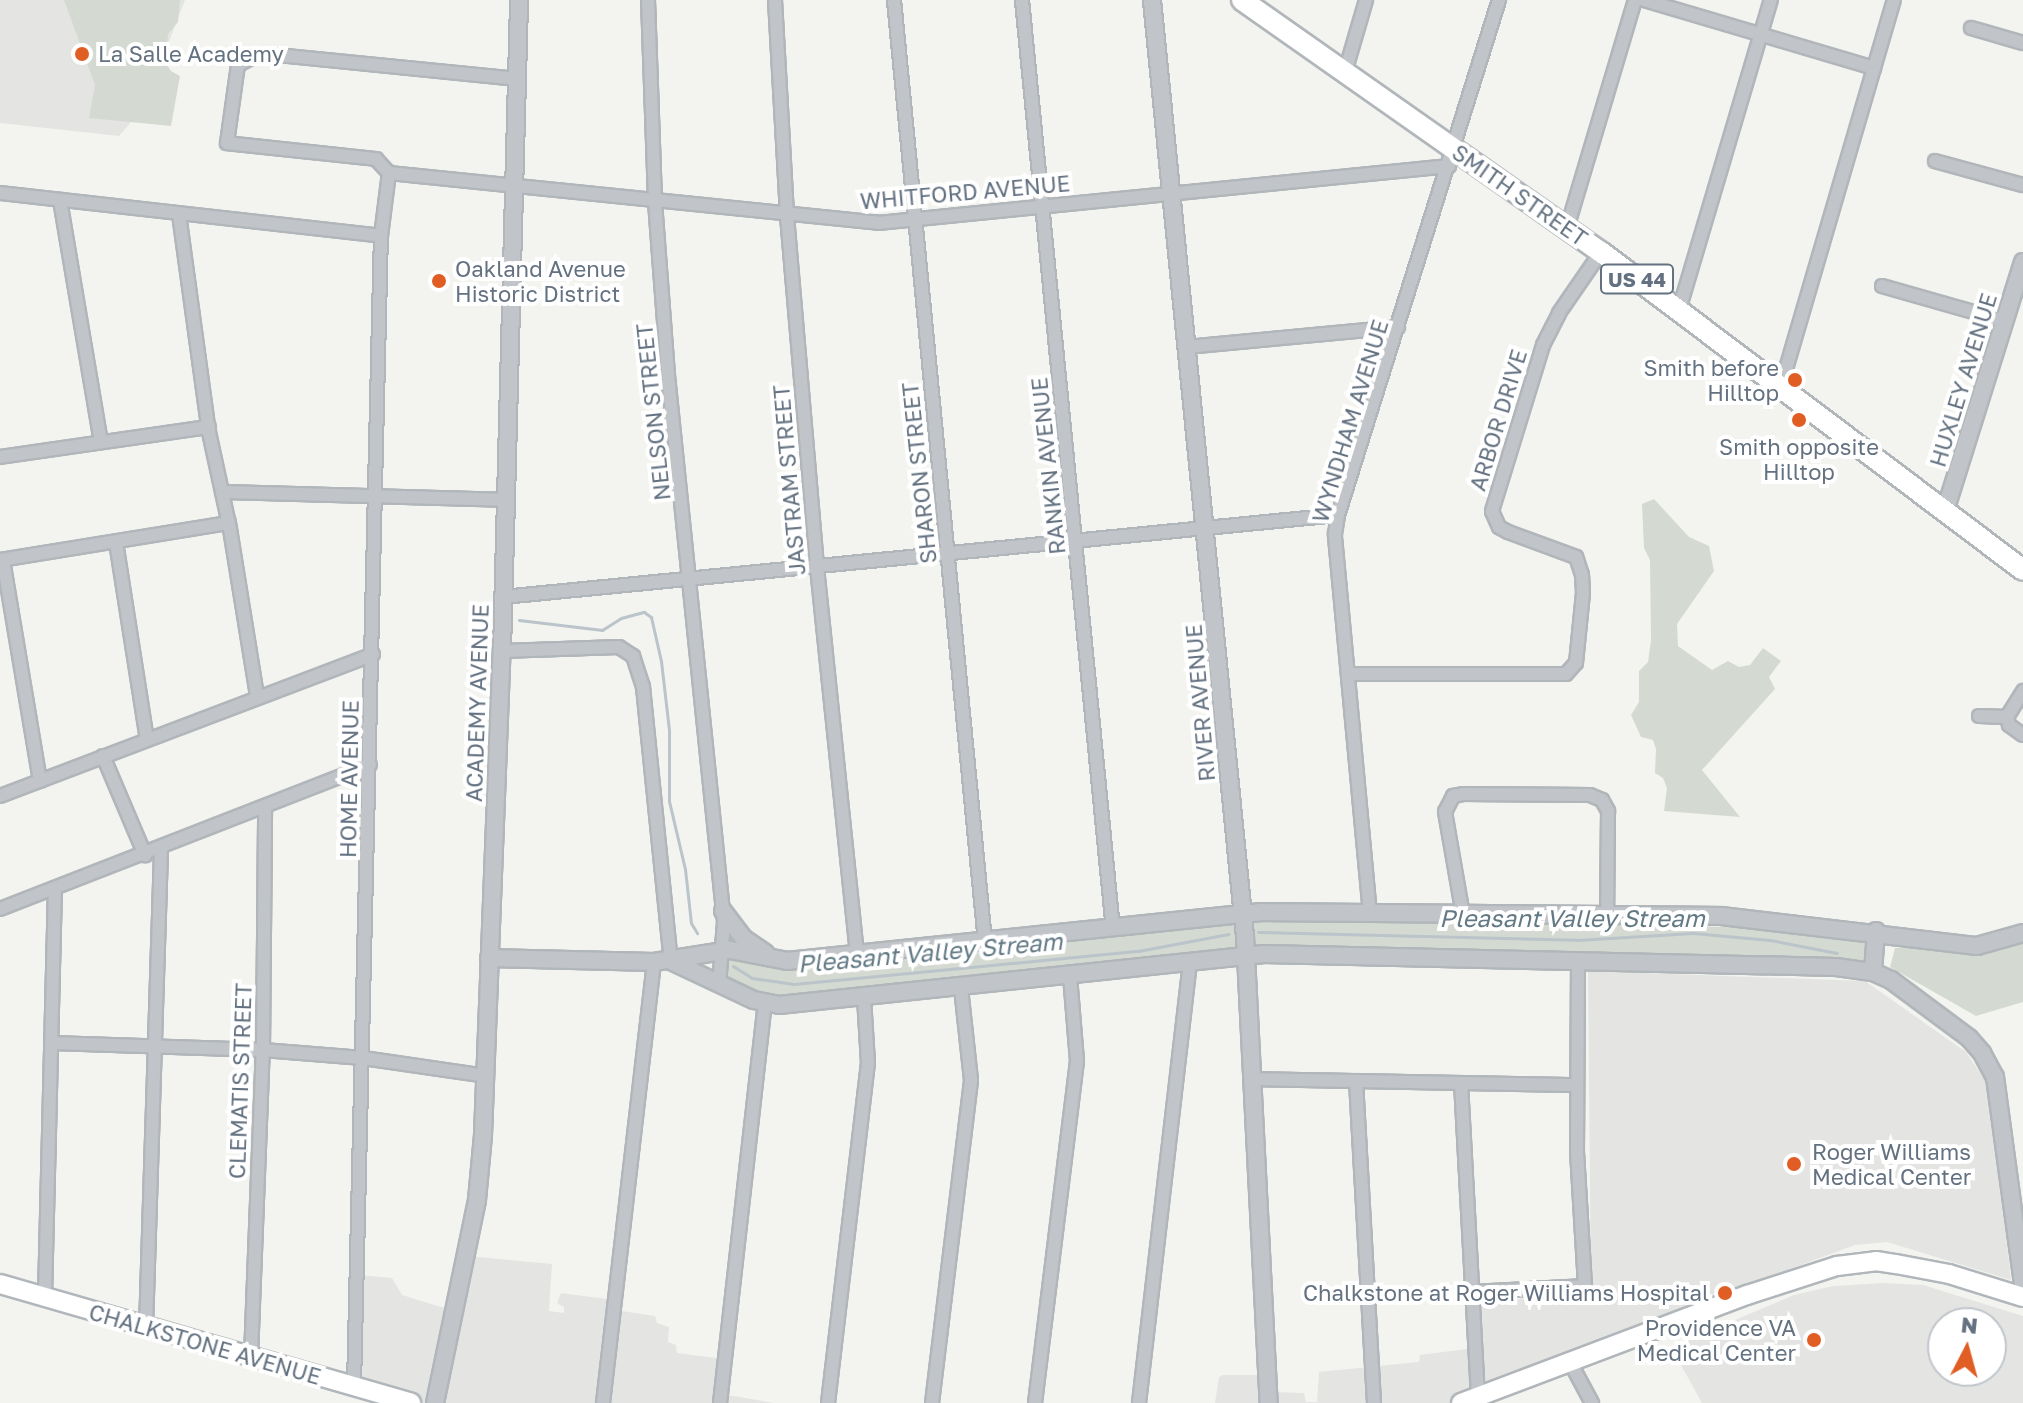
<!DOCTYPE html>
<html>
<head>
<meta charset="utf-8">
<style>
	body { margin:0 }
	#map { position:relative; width:2023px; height:1403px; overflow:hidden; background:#f3f4ef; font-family:"Golos Text",sans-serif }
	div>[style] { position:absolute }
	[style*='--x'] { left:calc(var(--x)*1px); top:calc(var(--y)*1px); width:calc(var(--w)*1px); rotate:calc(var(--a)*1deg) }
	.built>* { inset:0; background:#e4e5e3 }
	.green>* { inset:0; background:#d4dad1 }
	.stream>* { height:3px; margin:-1.5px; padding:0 1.5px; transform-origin:1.5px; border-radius:1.5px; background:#bac4ca }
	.roads { filter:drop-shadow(2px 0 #b1b6ba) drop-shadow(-2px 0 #b1b6ba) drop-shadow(0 2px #b1b6ba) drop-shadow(0 -2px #b1b6ba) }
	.minor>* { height:12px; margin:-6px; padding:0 6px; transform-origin:6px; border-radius:6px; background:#c1c4c8 }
	.tertiary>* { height:16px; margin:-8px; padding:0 8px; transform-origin:8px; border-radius:8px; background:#c1c4c8 }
	.secondary>* { height:18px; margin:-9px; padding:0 9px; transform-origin:9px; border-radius:9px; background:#fff }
	.primary>* { height:20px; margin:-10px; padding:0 10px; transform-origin:10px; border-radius:10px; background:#fff }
	.dots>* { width:22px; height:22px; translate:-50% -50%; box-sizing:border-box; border:4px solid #fff; border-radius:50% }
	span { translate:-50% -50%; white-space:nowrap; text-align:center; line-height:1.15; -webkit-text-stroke:8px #fff; paint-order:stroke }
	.shield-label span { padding:2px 6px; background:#fff; border:2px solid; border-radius:6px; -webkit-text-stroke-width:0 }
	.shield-label { font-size:20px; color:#637180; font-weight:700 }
	.poi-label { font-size:22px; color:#637180 }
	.left { translate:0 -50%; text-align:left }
	.right { translate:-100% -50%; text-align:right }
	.street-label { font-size:22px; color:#637180 }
	.water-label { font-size:24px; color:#637a85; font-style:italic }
	.north { position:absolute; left:1927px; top:1307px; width:80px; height:80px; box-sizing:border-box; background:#fff; border:2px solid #c1c6cc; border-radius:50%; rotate:6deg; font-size:22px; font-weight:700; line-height:32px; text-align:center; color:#637180 }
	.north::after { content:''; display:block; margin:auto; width:28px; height:36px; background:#e05d23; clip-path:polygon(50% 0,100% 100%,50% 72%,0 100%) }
</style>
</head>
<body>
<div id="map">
	<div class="built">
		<div style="clip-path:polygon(0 0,185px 0,144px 107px,119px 136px,0 123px)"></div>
		<div style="clip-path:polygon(1588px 971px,1865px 981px,1966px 1052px,1989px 1086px,2011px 1280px,1887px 1242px,1855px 1245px,1599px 1340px,1601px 1354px,1472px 1403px,1215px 1403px,1219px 1377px,1223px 1375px,1268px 1375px,1271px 1392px,1304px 1393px,1306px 1402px,1317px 1402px,1319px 1372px,1419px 1362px,1420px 1355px,1474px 1348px,1475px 1298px,1520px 1299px,1586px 1281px,1591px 1299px)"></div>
		<div style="clip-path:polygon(467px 1256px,552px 1264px,549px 1311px,564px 1313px,564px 1307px,557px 1303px,561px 1293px,614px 1300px,615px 1310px,655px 1316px,657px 1323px,669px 1327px,668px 1342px,676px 1345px,677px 1353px,724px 1359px,722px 1394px,774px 1403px,407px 1403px,356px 1381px,358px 1275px,392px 1278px,402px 1295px,454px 1311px)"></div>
		<div style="clip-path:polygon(evenodd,1884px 1283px,1923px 1285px,2023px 1316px,2023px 1403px,1702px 1403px,1671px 1347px,1794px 1295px,1833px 1286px,1884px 1283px,1943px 1323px,1991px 1323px,1991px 1371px,1943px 1371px,1943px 1323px)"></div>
	</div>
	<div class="green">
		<div style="clip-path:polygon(64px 0,180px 0,178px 22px,168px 34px,166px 63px,171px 71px,180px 76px,171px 126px,89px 118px,95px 85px)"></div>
		<div style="clip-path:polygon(1654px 499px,1689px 537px,1709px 546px,1714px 571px,1677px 624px,1678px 646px,1712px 670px,1728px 661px,1739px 667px,1750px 665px,1763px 648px,1781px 661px,1769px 677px,1775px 689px,1702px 770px,1740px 817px,1664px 811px,1667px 788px,1663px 778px,1655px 773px,1656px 749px,1653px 740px,1641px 737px,1631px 715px,1639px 702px,1639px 671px,1648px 662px,1651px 640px,1650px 560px,1644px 548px,1642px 504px)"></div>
		<div style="clip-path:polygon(1242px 914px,1876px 931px,1863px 970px,1246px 955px,765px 1004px,719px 985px,722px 950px,770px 964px)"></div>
		<div style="clip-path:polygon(2023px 939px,2023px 1002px,1976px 1016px,1890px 967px,1895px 948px,1955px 947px,1974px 955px,2022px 944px)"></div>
	</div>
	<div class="stream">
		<div style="--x:519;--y:620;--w:84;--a:6.9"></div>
		<div style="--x:602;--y:630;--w:22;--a:-32"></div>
		<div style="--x:621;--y:618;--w:24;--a:-15"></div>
		<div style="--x:644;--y:612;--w:9;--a:36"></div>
		<div style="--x:651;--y:617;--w:45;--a:77.2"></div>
		<div style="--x:661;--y:661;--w:69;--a:83.4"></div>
		<div style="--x:669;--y:730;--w:71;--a:90"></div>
		<div style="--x:669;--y:801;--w:70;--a:76.8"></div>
		<div style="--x:685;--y:869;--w:54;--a:83.7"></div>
		<div style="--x:691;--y:923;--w:12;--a:59"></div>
		<div style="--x:1258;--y:932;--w:319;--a:1.4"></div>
		<div style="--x:1577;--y:940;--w:116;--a:-3.5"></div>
		<div style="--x:1693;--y:933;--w:77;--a:5.2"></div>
		<div style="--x:1770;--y:940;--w:68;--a:11"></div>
		<div style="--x:733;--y:966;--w:22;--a:32"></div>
		<div style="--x:752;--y:978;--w:42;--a:8.1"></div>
		<div style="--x:794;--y:984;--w:346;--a:-5.5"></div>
		<div style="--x:1138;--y:951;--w:92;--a:-10.7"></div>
	</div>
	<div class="roads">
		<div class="minor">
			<div style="--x:648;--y:0;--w:202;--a:88"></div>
			<div style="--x:655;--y:202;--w:173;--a:85.7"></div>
			<div style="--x:668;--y:375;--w:550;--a:84.15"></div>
			<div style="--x:724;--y:922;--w:63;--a:94.5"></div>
			<div style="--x:775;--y:0;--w:216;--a:86.8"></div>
			<div style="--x:787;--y:216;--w:352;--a:85.1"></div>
			<div style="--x:817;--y:567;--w:390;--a:84.1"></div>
			<div style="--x:894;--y:0;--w:946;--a:84.48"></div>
			<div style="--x:1022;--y:0;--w:933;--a:84.41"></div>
			<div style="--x:1644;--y:0;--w:240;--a:16.5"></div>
			<div style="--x:1971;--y:28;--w:54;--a:16.1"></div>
			<div style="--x:1345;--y:72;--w:75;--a:-73.7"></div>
			<div style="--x:1935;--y:161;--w:91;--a:15.3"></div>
			<div style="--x:389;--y:173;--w:492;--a:5.8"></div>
			<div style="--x:878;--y:223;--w:574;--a:-5.7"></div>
			<div style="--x:389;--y:173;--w:19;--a:-133"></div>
			<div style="--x:376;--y:159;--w:150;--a:-173.9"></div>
			<div style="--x:227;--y:143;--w:79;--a:-82"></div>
			<div style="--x:238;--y:65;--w:21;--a:-28"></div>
			<div style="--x:257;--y:55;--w:30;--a:2"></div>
			<div style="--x:287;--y:56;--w:231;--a:5.7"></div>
			<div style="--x:0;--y:193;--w:383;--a:6.4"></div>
			<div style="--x:60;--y:200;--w:245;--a:80.4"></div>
			<div style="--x:179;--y:214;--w:220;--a:82.2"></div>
			<div style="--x:209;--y:432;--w:99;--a:77.8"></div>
			<div style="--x:230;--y:529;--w:169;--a:80.8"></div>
			<div style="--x:1567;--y:228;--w:238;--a:-73.4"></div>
			<div style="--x:1882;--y:286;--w:128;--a:15.9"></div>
			<div style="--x:1679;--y:310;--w:323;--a:-73.5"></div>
			<div style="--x:1187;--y:347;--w:212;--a:-5.4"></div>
			<div style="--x:1781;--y:386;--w:402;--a:-73.7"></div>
			<div style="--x:0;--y:457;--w:211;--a:-8.2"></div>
			<div style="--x:222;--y:492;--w:283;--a:1.6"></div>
			<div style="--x:116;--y:542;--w:199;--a:81.1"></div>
			<div style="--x:0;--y:560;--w:232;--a:-9.2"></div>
			<div style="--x:3;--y:560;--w:224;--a:80.5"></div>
			<div style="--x:503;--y:597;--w:839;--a:-5.61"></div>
			<div style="--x:502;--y:651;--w:117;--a:-2"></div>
			<div style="--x:619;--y:647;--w:17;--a:33"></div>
			<div style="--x:633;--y:656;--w:33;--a:72"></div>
			<div style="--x:643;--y:687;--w:275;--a:84.2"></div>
			<div style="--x:1348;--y:674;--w:218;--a:0"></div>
			<div style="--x:1566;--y:674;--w:15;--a:-48"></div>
			<div style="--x:1576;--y:663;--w:70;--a:-84.3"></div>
			<div style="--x:1583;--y:593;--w:18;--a:-93"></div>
			<div style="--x:1582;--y:575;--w:19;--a:-108"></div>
			<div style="--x:1576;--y:557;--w:72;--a:-159.8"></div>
			<div style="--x:1508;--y:532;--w:10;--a:-151"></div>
			<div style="--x:1499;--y:527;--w:17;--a:-114"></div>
			<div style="--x:1492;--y:511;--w:174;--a:-72.9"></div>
			<div style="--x:1543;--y:345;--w:36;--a:-63"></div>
			<div style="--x:1559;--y:313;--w:74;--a:-55.5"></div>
			<div style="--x:1979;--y:716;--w:28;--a:2"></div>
			<div style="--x:2007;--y:717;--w:31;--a:-58"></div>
			<div style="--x:2007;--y:717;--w:8;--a:76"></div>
			<div style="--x:2009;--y:725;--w:17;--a:36"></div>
			<div style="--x:103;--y:756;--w:108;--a:67"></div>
			<div style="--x:0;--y:796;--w:399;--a:-20.8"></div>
			<div style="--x:0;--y:909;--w:397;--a:-21.3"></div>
			<div style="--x:1370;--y:914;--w:382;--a:-95.3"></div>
			<div style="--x:1335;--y:534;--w:19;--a:-81"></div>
			<div style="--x:1338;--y:515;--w:540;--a:-72.64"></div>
			<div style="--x:1463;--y:915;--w:105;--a:-99.9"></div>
			<div style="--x:1445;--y:812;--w:18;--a:-63"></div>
			<div style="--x:1453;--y:796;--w:10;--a:-11"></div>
			<div style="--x:1463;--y:794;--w:127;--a:0.5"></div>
			<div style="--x:1590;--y:795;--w:13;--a:23"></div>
			<div style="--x:1602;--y:800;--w:13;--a:61"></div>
			<div style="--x:1608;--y:811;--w:106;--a:90.5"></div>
			<div style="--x:52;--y:1043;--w:211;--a:1.9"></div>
			<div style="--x:263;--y:1050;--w:100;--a:4.6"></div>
			<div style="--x:363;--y:1058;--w:124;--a:8.3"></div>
			<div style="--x:1253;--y:1079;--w:324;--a:1.1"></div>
			<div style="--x:1356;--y:1081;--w:323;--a:86.8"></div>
			<div style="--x:1461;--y:1083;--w:314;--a:86.9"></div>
			<div style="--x:1472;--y:1292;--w:113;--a:-3"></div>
			<div style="--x:1585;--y:1286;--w:133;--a:-93.4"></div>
			<div style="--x:1577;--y:1153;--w:193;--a:-89.7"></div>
			<div style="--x:45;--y:1296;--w:407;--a:-88.6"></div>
			<div style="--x:146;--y:1328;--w:480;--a:-88.2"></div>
			<div style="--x:251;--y:1357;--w:307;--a:-87.8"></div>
			<div style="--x:263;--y:1050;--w:244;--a:-89.5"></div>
			<div style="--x:1570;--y:1362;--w:47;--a:61.8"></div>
			<div style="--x:354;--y:1386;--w:1150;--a:-88.66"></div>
			<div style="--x:381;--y:236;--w:64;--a:-82.8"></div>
			<div style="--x:603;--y:1403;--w:444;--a:-83.4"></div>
			<div style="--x:720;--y:1403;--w:402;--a:-83.6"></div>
			<div style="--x:828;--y:1403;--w:342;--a:-83.3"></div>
			<div style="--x:868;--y:1063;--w:65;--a:-93.5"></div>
			<div style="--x:932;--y:1403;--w:325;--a:-83.1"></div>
			<div style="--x:971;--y:1080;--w:93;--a:-96.2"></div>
			<div style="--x:1035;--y:1403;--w:345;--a:-83"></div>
			<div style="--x:1077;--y:1061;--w:86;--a:-94.7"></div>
			<div style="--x:1139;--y:1403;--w:443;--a:-83.4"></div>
		</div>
		<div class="tertiary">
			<div style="--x:1152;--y:0;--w:941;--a:84.33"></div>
			<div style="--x:1245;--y:936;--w:468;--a:87.1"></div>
			<div style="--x:1945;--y:511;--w:261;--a:-72.6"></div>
			<div style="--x:723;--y:911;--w:34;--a:53"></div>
			<div style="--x:743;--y:938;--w:27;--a:34"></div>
			<div style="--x:1876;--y:931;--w:41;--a:94.2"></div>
			<div style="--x:1873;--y:972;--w:20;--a:24"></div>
			<div style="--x:1891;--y:980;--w:97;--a:36.6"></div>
			<div style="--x:1969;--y:1038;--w:20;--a:49"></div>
			<div style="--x:1982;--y:1053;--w:27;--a:62"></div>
			<div style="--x:1995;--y:1077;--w:209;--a:82.3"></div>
			<div style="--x:489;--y:958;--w:165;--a:1.4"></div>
			<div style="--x:654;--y:962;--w:77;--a:-9"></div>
			<div style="--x:730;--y:950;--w:58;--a:10.9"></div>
			<div style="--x:787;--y:961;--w:477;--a:-5.9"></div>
			<div style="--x:1261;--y:912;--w:460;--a:0.5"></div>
			<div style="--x:1721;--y:916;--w:258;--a:6.7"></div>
			<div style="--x:1977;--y:946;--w:48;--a:-15.8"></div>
			<div style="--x:671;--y:961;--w:92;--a:25.2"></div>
			<div style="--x:754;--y:1000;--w:25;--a:11"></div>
			<div style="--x:779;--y:1005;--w:488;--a:-6"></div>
			<div style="--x:1264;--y:954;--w:572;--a:1.3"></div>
			<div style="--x:1836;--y:967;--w:37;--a:8"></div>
			<div style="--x:435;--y:1403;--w:207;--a:-78.3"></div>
			<div style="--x:477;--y:1200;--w:65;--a:-84.7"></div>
			<div style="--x:483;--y:1135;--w:484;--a:-87.8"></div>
			<div style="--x:502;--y:651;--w:651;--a:-88.5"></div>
		</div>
		<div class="secondary">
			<div style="--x:0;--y:1284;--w:428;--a:16.1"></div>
			<div style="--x:1461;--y:1403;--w:306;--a:-20.7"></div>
			<div style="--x:1747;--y:1295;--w:95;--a:-17.9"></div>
			<div style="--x:1837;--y:1266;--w:39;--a:-7"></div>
			<div style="--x:1876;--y:1261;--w:20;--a:9"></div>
			<div style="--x:1896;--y:1264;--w:54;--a:10.7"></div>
			<div style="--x:1949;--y:1274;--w:77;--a:17.3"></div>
		</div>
		<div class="primary">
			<div style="--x:1242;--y:0;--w:439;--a:35.1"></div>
			<div style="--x:1601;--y:252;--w:528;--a:37"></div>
		</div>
	</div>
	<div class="dots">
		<div style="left:82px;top:54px;background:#e05d23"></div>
		<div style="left:439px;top:281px;background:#e05d23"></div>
		<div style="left:1795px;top:380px;background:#e05d23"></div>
		<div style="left:1799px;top:420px;background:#e05d23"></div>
		<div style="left:1794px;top:1164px;background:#e05d23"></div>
		<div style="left:1725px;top:1293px;background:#e05d23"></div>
		<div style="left:1814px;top:1340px;background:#e05d23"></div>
	</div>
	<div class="shield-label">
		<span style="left:1637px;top:279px">US 44</span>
	</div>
	<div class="poi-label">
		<span class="left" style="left:98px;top:54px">La Salle Academy</span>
		<span class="left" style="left:455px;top:281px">Oakland Avenue<br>Historic District</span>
		<span class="right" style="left:1779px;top:380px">Smith before<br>Hilltop</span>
		<span style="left:1799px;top:459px">Smith opposite<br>Hilltop</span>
		<span class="left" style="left:1812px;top:1164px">Roger Williams<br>Medical Center</span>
		<span class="right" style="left:1709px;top:1293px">Chalkstone at Roger Williams Hospital</span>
		<span class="right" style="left:1796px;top:1340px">Providence VA<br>Medical Center</span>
	</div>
	<div class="street-label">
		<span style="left:965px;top:192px;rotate:-5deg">WHITFORD AVENUE</span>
		<span style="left:1520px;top:195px;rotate:35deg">SMITH STREET</span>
		<span style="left:1963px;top:380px;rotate:-73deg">HUXLEY AVENUE</span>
		<span style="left:653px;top:412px;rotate:-96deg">NELSON STREET</span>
		<span style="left:1498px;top:420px;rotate:-73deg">ARBOR DRIVE</span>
		<span style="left:1350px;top:421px;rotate:-73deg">WYNDHAM AVENUE</span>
		<span style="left:1048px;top:466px;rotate:-96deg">RANKIN AVENUE</span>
		<span style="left:919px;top:473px;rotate:-96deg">SHARON STREET</span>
		<span style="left:789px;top:480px;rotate:-95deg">JASTRAM STREET</span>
		<span style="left:477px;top:703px;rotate:-88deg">ACADEMY AVENUE</span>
		<span style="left:1200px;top:703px;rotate:-95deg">RIVER AVENUE</span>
		<span style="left:349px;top:779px;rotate:-89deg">HOME AVENUE</span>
		<span style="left:240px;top:1081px;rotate:-88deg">CLEMATIS STREET</span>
		<span style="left:205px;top:1344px;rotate:16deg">CHALKSTONE AVENUE</span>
	</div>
	<div class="water-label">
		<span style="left:1572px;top:918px">Pleasant Valley Stream</span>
		<span style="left:930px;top:952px;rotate:-5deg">Pleasant Valley Stream</span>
	</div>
	<div class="north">N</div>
</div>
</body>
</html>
